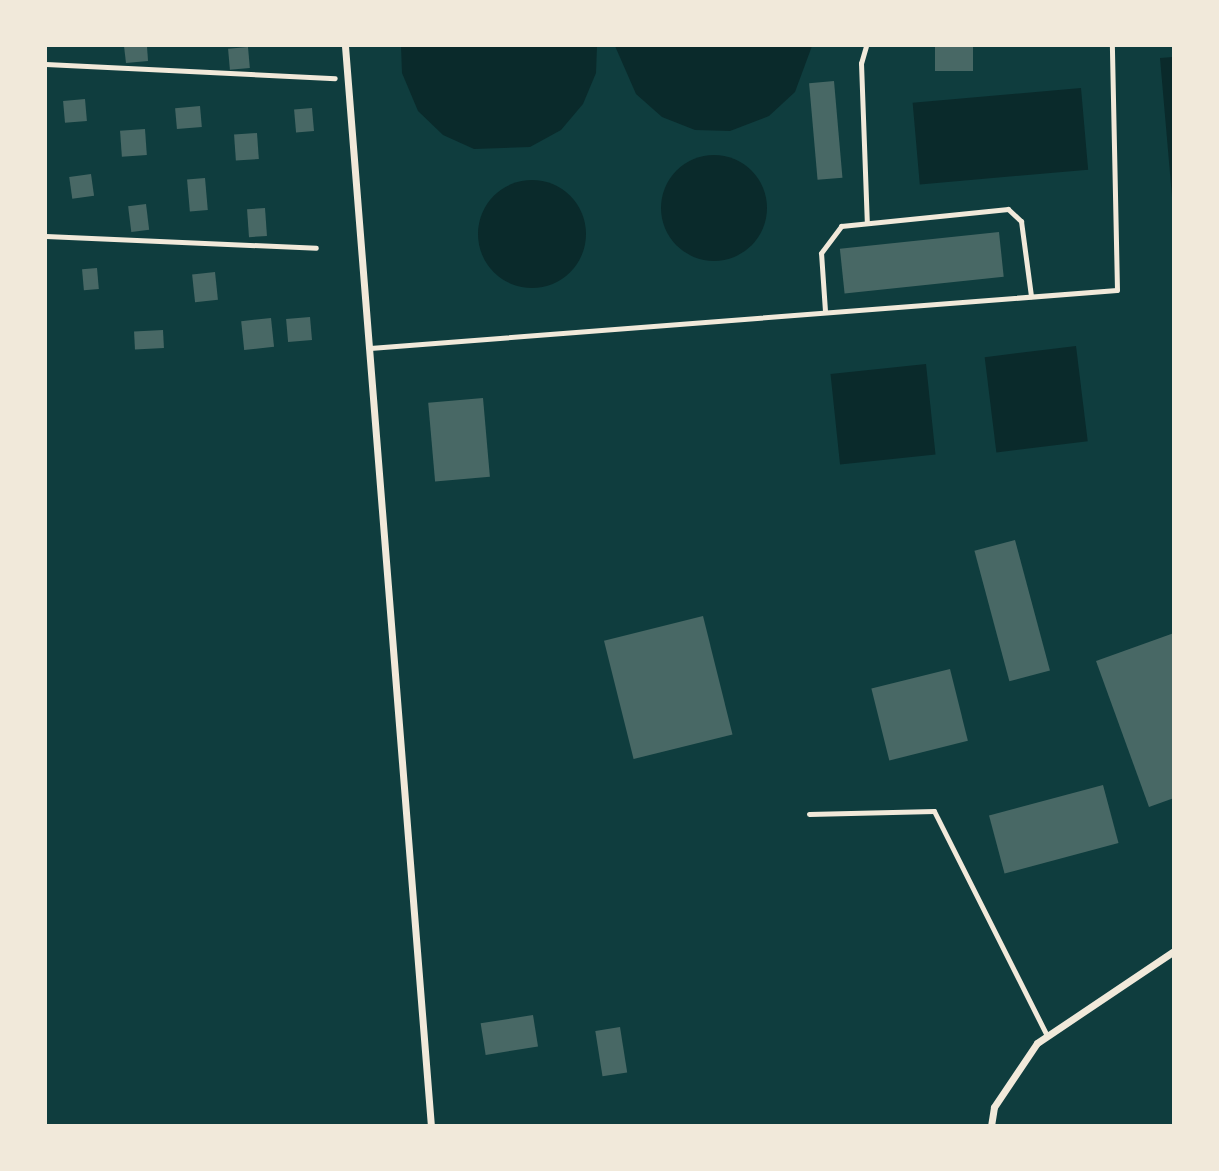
<!DOCTYPE html>
<html>
<head>
<meta charset="utf-8">
<style>
	body { margin:0 }
	#map { position:relative; width:1219px; height:1171px; overflow:hidden; background:#0f3d3e; font-family:Lato,sans-serif }
	div>[style] { position:absolute }
	[style*='--x'] { left:calc(var(--x)*1px); top:calc(var(--y)*1px); width:calc(var(--w)*1px); rotate:calc(var(--a)*1deg) }
	.water>* { inset:0; background:#0a2a2b; transform-origin:0 0 }
	.round { border-radius:50% }
	.building>* { inset:0; background:#486865; transform-origin:0 0 }
	.path>* { height:4.5px; margin:-2.25px; padding:0 2.25px; transform-origin:2.25px; border-radius:2.25px; background:#f1e9da }
	.service>* { height:5px; margin:-2.5px; padding:0 2.5px; transform-origin:2.5px; border-radius:2.5px; background:#f1e9da }
	.minor>* { height:7px; margin:-3.5px; padding:0 3.5px; transform-origin:3.5px; border-radius:3.5px; background:#f1e9da }
	span { translate:-50% -50%; white-space:nowrap; text-align:center; line-height:1.15; -webkit-text-stroke:5px #f1e9da; paint-order:stroke }
	.frame { position:absolute; inset:0; border:47px solid #f1e9da; pointer-events:none }
</style>
</head>
<body>
<div id="map">
	<div class="water">
		<div style="clip-path:polygon(401px 46px,597px 46px,596px 73px,583px 104px,561px 130px,530px 147px,474px 149px,443px 135px,418px 111px,402px 73px)"></div>
		<div style="clip-path:polygon(615px 46px,812px 46px,795px 92px,769px 116px,730px 131px,695px 130px,662px 117px,636px 94px)"></div>
		<div style="clip-path:polygon(1173px 57px,1174px 57px,1173px 208px,1160px 58px)"></div>
		<div style="left:1081px;top:88px;width:82px;height:169px;rotate:85deg"></div>
		<div class="round" style="left:661px;top:155px;width:106px;height:106px"></div>
		<div class="round" style="left:478px;top:180px;width:108px;height:108px"></div>
		<div style="left:1076px;top:346px;width:96px;height:92px;rotate:83deg"></div>
		<div style="left:926px;top:364px;width:91px;height:96px;rotate:84deg"></div>
	</div>
	<div class="building">
		<div style="clip-path:polygon(124px 46px,147px 46px,148px 61px,126px 63px)"></div>
		<div style="left:935px;top:46px;width:38px;height:25px"></div>
		<div style="left:248px;top:47px;width:21px;height:20px;rotate:85deg"></div>
		<div style="left:834px;top:81px;width:97px;height:25px;rotate:85deg"></div>
		<div style="left:85px;top:99px;width:22px;height:22px;rotate:85deg"></div>
		<div style="left:200px;top:106px;width:21px;height:25px;rotate:85deg"></div>
		<div style="left:312px;top:108px;width:23px;height:18px;rotate:85deg"></div>
		<div style="left:145px;top:129px;width:26px;height:25px;rotate:86deg"></div>
		<div style="left:257px;top:133px;width:26px;height:23px;rotate:86deg"></div>
		<div style="left:91px;top:174px;width:22px;height:22px;rotate:82deg"></div>
		<div style="left:205px;top:178px;width:32px;height:18px;rotate:85deg"></div>
		<div style="left:146px;top:204px;width:26px;height:18px;rotate:83deg"></div>
		<div style="left:265px;top:208px;width:28px;height:18px;rotate:86deg"></div>
		<div style="left:999px;top:232px;width:45px;height:160px;rotate:84deg"></div>
		<div style="left:97px;top:268px;width:21px;height:15px;rotate:85deg"></div>
		<div style="left:215px;top:272px;width:28px;height:23px;rotate:84deg"></div>
		<div style="left:310px;top:317px;width:23px;height:24px;rotate:85deg"></div>
		<div style="left:271px;top:318px;width:29px;height:30px;rotate:84deg"></div>
		<div style="left:163px;top:330px;width:18px;height:29px;rotate:87deg"></div>
		<div style="left:483px;top:398px;width:79px;height:55px;rotate:85deg"></div>
		<div style="left:1015px;top:540px;width:135px;height:42px;rotate:75deg"></div>
		<div style="left:703px;top:616px;width:122px;height:102px;rotate:76deg"></div>
		<div style="clip-path:polygon(1174px 633px,1174px 798px,1149px 807px,1096px 661px)"></div>
		<div style="left:950px;top:669px;width:74px;height:81px;rotate:76deg"></div>
		<div style="left:1103px;top:785px;width:60px;height:118px;rotate:75deg"></div>
		<div style="left:533px;top:1015px;width:32px;height:53px;rotate:81deg"></div>
		<div style="left:620px;top:1027px;width:46px;height:25px;rotate:81deg"></div>
	</div>
	<div class="path">
		<div style="--x:46;--y:64;--w:289;--a:2.8"></div>
		<div style="--x:46;--y:236;--w:270;--a:2.5"></div>
	</div>
	<div class="service">
		<div style="--x:866;--y:46;--w:18;--a:106"></div>
		<div style="--x:861;--y:63;--w:160;--a:87.9"></div>
		<div style="--x:825;--y:311;--w:58;--a:-93.9"></div>
		<div style="--x:821;--y:253;--w:34;--a:-53"></div>
		<div style="--x:841;--y:226;--w:168;--a:-5.8"></div>
		<div style="--x:1008;--y:209;--w:18;--a:43"></div>
		<div style="--x:1021;--y:221;--w:76;--a:82.4"></div>
		<div style="--x:370;--y:348;--w:749;--a:-4.44"></div>
		<div style="--x:1117;--y:290;--w:244;--a:-91.2"></div>
		<div style="--x:809;--y:814;--w:125;--a:-1.4"></div>
		<div style="--x:934;--y:811;--w:252;--a:63.3"></div>
	</div>
	<div class="minor">
		<div style="--x:345;--y:46;--w:1083;--a:85.45"></div>
		<div style="--x:991;--y:1126;--w:19;--a:-81"></div>
		<div style="--x:994;--y:1107;--w:77;--a:-56.1"></div>
		<div style="--x:1037;--y:1043;--w:165;--a:-33.9"></div>
	</div>
	<div class="frame"></div>
</div>
</body>
</html>
